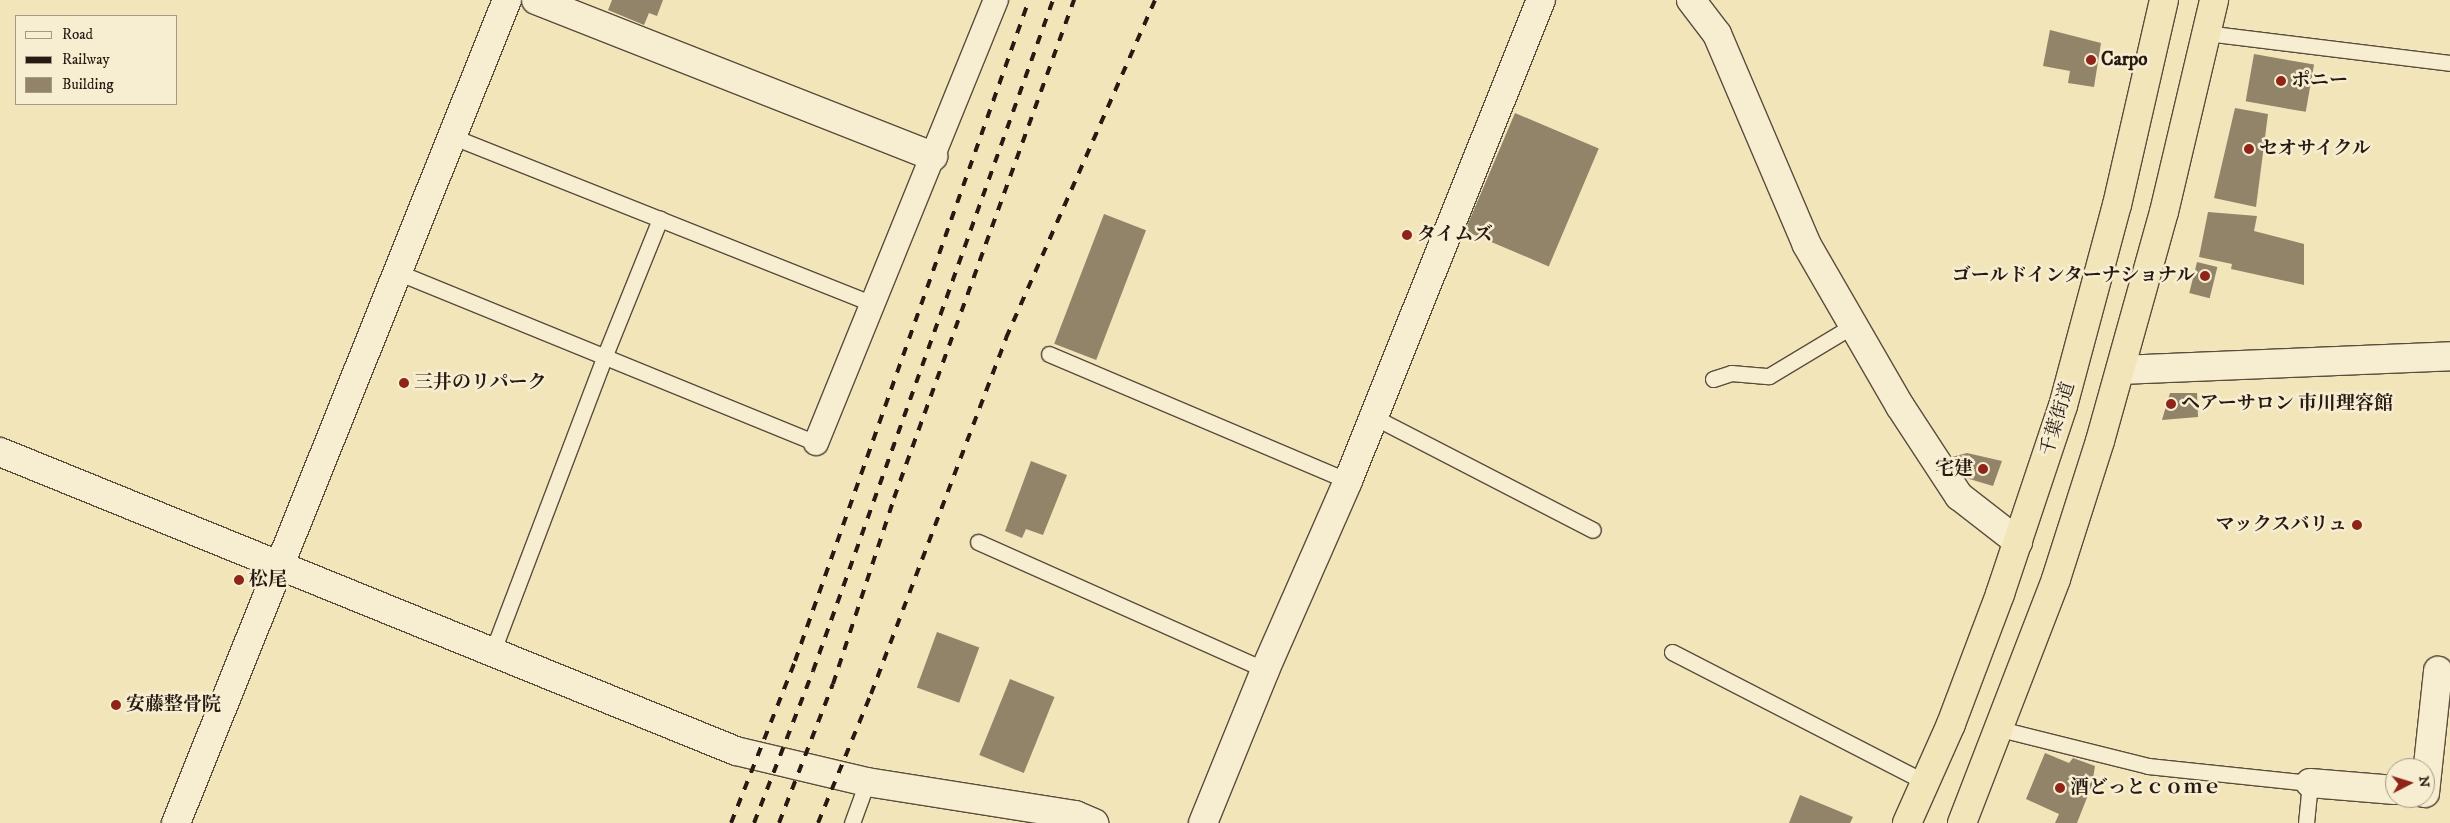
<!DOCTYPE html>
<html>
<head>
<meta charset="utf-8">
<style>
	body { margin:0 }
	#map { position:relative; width:2450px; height:823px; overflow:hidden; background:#f2e5ba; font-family:"IM FELL DW Pica","Noto Serif JP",serif }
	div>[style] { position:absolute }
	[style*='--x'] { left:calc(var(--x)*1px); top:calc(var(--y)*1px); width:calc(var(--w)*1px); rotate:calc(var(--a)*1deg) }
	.building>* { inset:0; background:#918469; transform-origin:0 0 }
	.roads { filter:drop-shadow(1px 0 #5a4d3c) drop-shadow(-1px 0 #5a4d3c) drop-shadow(0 1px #5a4d3c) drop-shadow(0 -1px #5a4d3c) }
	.service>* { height:15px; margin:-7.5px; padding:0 7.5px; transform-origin:7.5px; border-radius:7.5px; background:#f7eed2 }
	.pedestrian>* { height:24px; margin:-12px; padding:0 12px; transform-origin:12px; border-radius:12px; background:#f7eed2 }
	.minor>* { height:28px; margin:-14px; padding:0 14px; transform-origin:14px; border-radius:14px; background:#f7eed2 }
	.trunk>* { height:28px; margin:-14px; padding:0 14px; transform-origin:14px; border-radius:14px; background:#f2e5ba }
	.rail>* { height:4px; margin-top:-2px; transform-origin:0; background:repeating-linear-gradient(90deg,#281a12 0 9px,transparent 0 18px) }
	.dots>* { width:14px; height:14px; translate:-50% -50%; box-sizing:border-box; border:2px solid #f7eed2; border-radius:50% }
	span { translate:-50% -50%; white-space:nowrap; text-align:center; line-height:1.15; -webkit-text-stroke:5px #f7eed2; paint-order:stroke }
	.poi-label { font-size:19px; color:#281a12; font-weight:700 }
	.left { translate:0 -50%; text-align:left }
	.right { translate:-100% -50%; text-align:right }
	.street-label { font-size:19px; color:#281a12 }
	.legend { position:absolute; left:15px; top:15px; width:162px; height:90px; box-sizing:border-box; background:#f7eed2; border:1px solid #a49985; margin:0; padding:6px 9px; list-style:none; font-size:15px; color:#281a12 }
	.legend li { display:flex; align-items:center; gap:10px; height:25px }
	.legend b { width:25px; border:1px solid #a49985 }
	.north { position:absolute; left:2385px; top:758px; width:50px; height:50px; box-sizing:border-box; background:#f7eed2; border:1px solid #a49985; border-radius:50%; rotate:85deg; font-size:14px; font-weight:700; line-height:20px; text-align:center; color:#281a12 }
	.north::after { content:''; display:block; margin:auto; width:18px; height:22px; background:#8f2418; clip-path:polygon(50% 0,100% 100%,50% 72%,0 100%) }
</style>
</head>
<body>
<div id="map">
	<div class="building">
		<div style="clip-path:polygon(612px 0,663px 0,657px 16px,649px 13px,644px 25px,608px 10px)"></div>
		<div style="clip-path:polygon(2050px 30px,2101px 43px,2094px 87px,2068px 83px,2070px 71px,2043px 66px)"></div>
		<div style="left:2254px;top:54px;width:61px;height:48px;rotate:10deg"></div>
		<div style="clip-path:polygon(2235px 108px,2268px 114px,2256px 207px,2214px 198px)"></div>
		<div style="left:1515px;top:113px;width:91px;height:128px;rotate:23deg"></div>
		<div style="clip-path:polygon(2208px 212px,2257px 216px,2254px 231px,2304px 244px,2304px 285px,2231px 269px,2232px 264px,2199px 257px)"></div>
		<div style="left:1104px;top:214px;width:45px;height:139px;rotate:21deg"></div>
		<div style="left:2197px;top:262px;width:21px;height:32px;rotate:14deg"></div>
		<div style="clip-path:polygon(2170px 393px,2197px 393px,2198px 417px,2162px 420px)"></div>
		<div style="clip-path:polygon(1967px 453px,2002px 461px,1993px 486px,1966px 478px,1952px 457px)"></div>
		<div style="clip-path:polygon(1031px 461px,1067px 475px,1043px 535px,1026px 529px,1022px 538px,1005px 531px)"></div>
		<div style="left:937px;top:632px;width:45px;height:59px;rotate:20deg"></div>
		<div style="left:1010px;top:679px;width:48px;height:82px;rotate:22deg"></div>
		<div style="clip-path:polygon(2045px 753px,2069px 763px,2073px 758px,2095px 766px,2092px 785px,2077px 823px,2055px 823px,2059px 814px,2026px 799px)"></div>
		<div style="clip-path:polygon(1800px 795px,1853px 817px,1850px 823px,1789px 823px)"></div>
	</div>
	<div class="roads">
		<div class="service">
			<div style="--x:2206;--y:33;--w:246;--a:7"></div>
			<div style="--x:451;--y:136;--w:454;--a:21.7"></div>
			<div style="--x:397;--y:272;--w:453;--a:22.2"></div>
			<div style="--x:1049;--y:354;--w:325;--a:23"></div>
			<div style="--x:1713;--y:379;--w:19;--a:-18"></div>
			<div style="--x:1731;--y:373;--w:38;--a:5"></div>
			<div style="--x:1769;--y:376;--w:99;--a:-31"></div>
			<div style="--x:1374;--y:417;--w:246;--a:27.3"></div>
			<div style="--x:978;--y:542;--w:314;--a:24"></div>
			<div style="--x:1672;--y:652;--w:284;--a:27.2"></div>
			<div style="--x:492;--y:653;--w:319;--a:-69.2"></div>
			<div style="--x:605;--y:355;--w:147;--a:-68"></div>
			<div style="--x:2000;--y:729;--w:153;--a:14"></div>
			<div style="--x:2148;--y:766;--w:163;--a:6"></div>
			<div style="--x:2310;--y:783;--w:40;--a:95.7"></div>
			<div style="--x:852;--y:823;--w:44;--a:-69.9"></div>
		</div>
		<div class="pedestrian">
			<div style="--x:816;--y:443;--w:478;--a:-67.9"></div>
		</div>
		<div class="minor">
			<div style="--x:536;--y:0;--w:427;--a:21.5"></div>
			<div style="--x:1691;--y:0;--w:43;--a:52.6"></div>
			<div style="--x:1717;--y:34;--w:229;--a:66.9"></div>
			<div style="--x:1807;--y:245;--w:186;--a:60"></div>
			<div style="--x:1900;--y:406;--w:108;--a:56.8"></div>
			<div style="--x:1959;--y:496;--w:75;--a:37.9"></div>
			<div style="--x:2122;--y:370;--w:328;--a:-2.4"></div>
			<div style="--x:0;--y:452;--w:794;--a:22.11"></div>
			<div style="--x:736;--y:751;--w:135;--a:13.3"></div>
			<div style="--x:867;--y:782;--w:211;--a:9"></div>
			<div style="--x:1075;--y:815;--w:21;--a:23"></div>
			<div style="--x:2310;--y:783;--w:85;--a:4.7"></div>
			<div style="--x:2425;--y:793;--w:123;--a:-83.9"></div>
			<div style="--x:176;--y:823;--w:887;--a:-68.09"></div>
			<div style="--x:1203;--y:823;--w:165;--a:-67.9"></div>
			<div style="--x:1265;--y:670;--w:206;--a:-66.3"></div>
			<div style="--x:1348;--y:481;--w:518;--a:-68.14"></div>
		</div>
		<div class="trunk">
			<div style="--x:1907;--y:823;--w:108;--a:-66"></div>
			<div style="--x:1951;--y:724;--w:139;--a:-69.3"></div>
			<div style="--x:2000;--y:594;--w:198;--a:-71.5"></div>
			<div style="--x:2063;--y:406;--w:208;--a:-75"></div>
			<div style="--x:2117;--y:205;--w:210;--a:-77.1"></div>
			<div style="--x:1962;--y:823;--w:261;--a:-68.9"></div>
			<div style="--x:2056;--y:579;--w:145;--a:-72.3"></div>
			<div style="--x:2100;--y:441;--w:238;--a:-74.4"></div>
			<div style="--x:2164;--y:212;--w:218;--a:-76.7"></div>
		</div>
	</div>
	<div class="rail">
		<div style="--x:731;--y:823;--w:174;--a:-68.4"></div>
		<div style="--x:795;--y:661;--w:701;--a:-70.51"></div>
		<div style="--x:754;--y:823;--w:163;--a:-68.8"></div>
		<div style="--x:813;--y:671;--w:713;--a:-70.32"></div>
		<div style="--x:779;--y:823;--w:149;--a:-68.8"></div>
		<div style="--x:833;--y:684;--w:196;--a:-71.8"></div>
		<div style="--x:894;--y:498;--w:530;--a:-70.13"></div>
		<div style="--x:818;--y:823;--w:139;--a:-67.7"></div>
		<div style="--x:871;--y:694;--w:381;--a:-69.2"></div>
		<div style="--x:1006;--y:338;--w:369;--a:-66.2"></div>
	</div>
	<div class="dots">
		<div style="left:2091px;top:60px;background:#8f2418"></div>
		<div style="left:2281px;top:81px;background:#8f2418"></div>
		<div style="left:2249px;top:149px;background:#8f2418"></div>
		<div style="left:1407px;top:235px;background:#8f2418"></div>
		<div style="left:2205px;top:276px;background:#8f2418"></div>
		<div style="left:404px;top:383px;background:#8f2418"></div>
		<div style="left:2171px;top:404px;background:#8f2418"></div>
		<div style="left:1983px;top:469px;background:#8f2418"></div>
		<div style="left:2357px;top:525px;background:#8f2418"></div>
		<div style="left:239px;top:580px;background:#8f2418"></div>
		<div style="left:116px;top:705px;background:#8f2418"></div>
		<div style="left:2060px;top:788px;background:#8f2418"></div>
	</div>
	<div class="poi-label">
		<span class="left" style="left:2101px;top:60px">Carpo</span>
		<span class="left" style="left:2291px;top:81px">ポニー</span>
		<span class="left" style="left:2259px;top:149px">セオサイクル</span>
		<span class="left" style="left:1417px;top:235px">タイムズ</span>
		<span class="right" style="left:2195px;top:276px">ゴールドインターナショナル</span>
		<span class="left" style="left:414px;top:383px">三井のリパーク</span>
		<span class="left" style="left:2181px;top:404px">ヘアーサロン 市川理容館</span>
		<span class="right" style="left:1973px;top:469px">宅建</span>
		<span class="right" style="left:2347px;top:525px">マックスバリュ</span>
		<span class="left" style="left:249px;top:580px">松尾</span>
		<span class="left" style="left:126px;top:705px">安藤整骨院</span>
		<span class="left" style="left:2070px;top:788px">酒どっとｃｏｍｅ</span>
	</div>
	<div class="street-label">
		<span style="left:2058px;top:419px;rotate:-73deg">千葉街道</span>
	</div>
	<ul class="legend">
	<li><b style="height:6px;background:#f7eed2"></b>Road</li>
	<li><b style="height:6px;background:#281a12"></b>Railway</li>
	<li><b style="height:14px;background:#918469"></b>Building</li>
	</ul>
	<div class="north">N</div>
</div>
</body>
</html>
